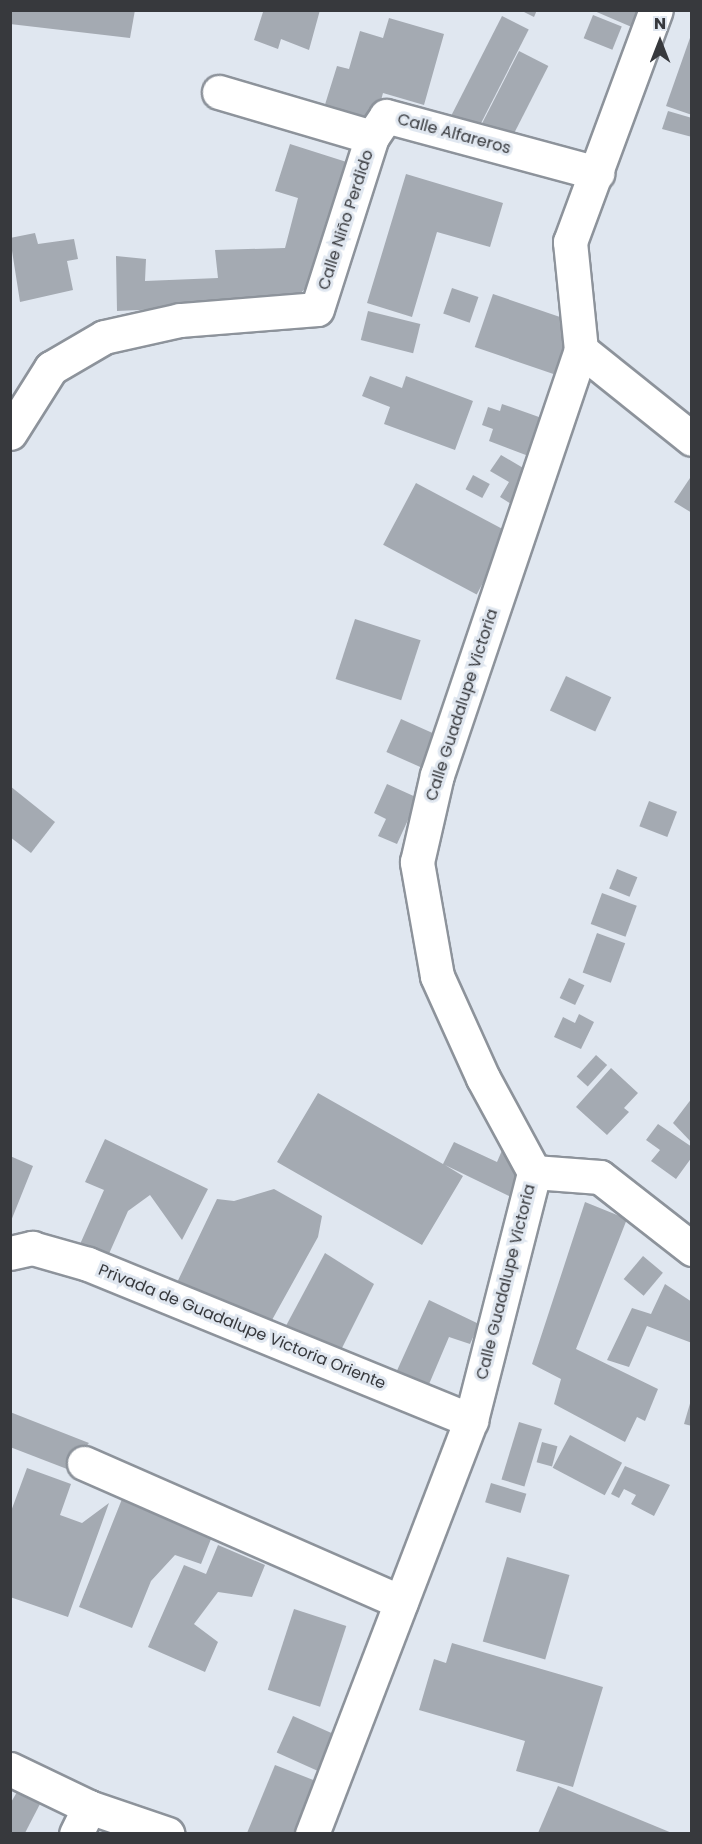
<!DOCTYPE html>
<html>
<head>
<meta charset="utf-8">
<style>
	body { margin:0 }
	#map { position:relative; width:702px; height:1844px; overflow:hidden; background:#e0e7f0; font-family:Poppins,sans-serif }
	div>[style] { position:absolute }
	[style*='--x'] { left:calc(var(--x)*1px); top:calc(var(--y)*1px); width:calc(var(--w)*1px); rotate:calc(var(--a)*1deg) }
	.building>* { inset:0; background:#a4aab2; transform-origin:0 0 }
	.roads { filter:drop-shadow(2px 0 #8d939b) drop-shadow(-2px 0 #8d939b) drop-shadow(0 2px #8d939b) drop-shadow(0 -2px #8d939b) }
	.minor>* { height:33px; margin:-16.5px; padding:0 16.5px; transform-origin:16.5px; border-radius:16.5px; background:#fff }
	span { translate:-50% -50%; white-space:nowrap; text-align:center; line-height:1.15; -webkit-text-stroke:6px #e0e7f0; paint-order:stroke }
	.street-label { font-size:16px; color:#37393d }
	.frame { position:absolute; inset:0; border:12px solid #37393d; pointer-events:none }
	.north { position:absolute; left:630px; top:12px; width:60px; height:60px; -webkit-text-stroke:4px #e0e7f0; paint-order:stroke; rotate:0deg; font-size:16px; font-weight:700; line-height:24px; text-align:center; color:#37393d }
	.north::after { content:''; display:block; margin:auto; width:21px; height:27px; background:#37393d; clip-path:polygon(50% 0,100% 100%,50% 72%,0 100%) }
</style>
</head>
<body>
<div id="map">
	<div class="building">
		<div style="clip-path:polygon(10px 10px,135px 10px,130px 38px,10px 24px)"></div>
		<div style="clip-path:polygon(259px 10px,320px 10px,309px 50px,281px 39px,278px 49px,254px 40px,263px 12px)"></div>
		<div style="clip-path:polygon(520px 10px,537px 10px,534px 17px)"></div>
		<div style="clip-path:polygon(592px 10px,649px 10px,641px 31px)"></div>
		<div style="left:593px;top:15px;width:31px;height:25px;rotate:22deg"></div>
		<div style="left:502px;top:16px;width:30px;height:115px;rotate:27deg"></div>
		<div style="clip-path:polygon(389px 18px,444px 34px,424px 105px,383px 93px,374px 125px,323px 111px,337px 66px,349px 69px,360px 31px,383px 38px)"></div>
		<div style="clip-path:polygon(691px 35px,692px 35px,692px 115px,666px 106px)"></div>
		<div style="left:519px;top:51px;width:33px;height:82px;rotate:27deg"></div>
		<div style="clip-path:polygon(668px 111px,692px 118px,692px 137px,662px 129px)"></div>
		<div style="clip-path:polygon(290px 144px,356px 165px,326px 265px,292px 303px,117px 311px,116px 256px,146px 259px,145px 281px,218px 278px,215px 250px,285px 248px,298px 198px,275px 191px)"></div>
		<div style="clip-path:polygon(406px 174px,503px 203px,490px 247px,437px 232px,412px 317px,367px 303px)"></div>
		<div style="clip-path:polygon(35px 233px,38px 244px,74px 239px,78px 259px,67px 261px,73px 290px,20px 302px,10px 238px)"></div>
		<div style="left:452px;top:288px;width:28px;height:27px;rotate:19deg"></div>
		<div style="left:493px;top:294px;width:84px;height:56px;rotate:19deg"></div>
		<div style="left:368px;top:311px;width:54px;height:30px;rotate:14deg"></div>
		<div style="clip-path:polygon(370px 376px,402px 388px,406px 376px,473px 401px,455px 450px,384px 424px,390px 407px,362px 396px)"></div>
		<div style="clip-path:polygon(502px 404px,553px 422px,539px 460px,489px 441px,493px 429px,482px 425px,488px 407px,500px 411px)"></div>
		<div style="clip-path:polygon(501px 455px,535px 475px,516px 507px,500px 497px,509px 482px,490px 471px)"></div>
		<div style="left:473px;top:475px;width:19px;height:16px;rotate:28deg"></div>
		<div style="clip-path:polygon(692px 475px,692px 513px,674px 502px)"></div>
		<div style="left:416px;top:483px;width:106px;height:70px;rotate:28deg"></div>
		<div style="left:355px;top:619px;width:69px;height:63px;rotate:18deg"></div>
		<div style="left:566px;top:676px;width:50px;height:38px;rotate:25deg"></div>
		<div style="left:401px;top:719px;width:42px;height:36px;rotate:24deg"></div>
		<div style="clip-path:polygon(387px 784px,418px 798px,397px 844px,378px 836px,386px 819px,374px 813px)"></div>
		<div style="clip-path:polygon(10px 786px,55px 822px,31px 853px,10px 837px)"></div>
		<div style="left:649px;top:801px;width:30px;height:27px;rotate:21deg"></div>
		<div style="left:617px;top:869px;width:22px;height:21px;rotate:22deg"></div>
		<div style="left:602px;top:893px;width:37px;height:33px;rotate:20deg"></div>
		<div style="left:597px;top:933px;width:30px;height:42px;rotate:20deg"></div>
		<div style="left:569px;top:978px;width:17px;height:22px;rotate:25deg"></div>
		<div style="clip-path:polygon(579px 1014px,594px 1022px,581px 1049px,554px 1037px,563px 1017px,575px 1023px)"></div>
		<div style="left:596px;top:1055px;width:15px;height:29px;rotate:42deg"></div>
		<div style="clip-path:polygon(611px 1068px,638px 1093px,624px 1108px,629px 1112px,607px 1135px,576px 1107px)"></div>
		<div style="clip-path:polygon(318px 1093px,443px 1164px,454px 1142px,497px 1162px,503px 1148px,519px 1164px,513px 1198px,445px 1165px,463px 1176px,422px 1245px,277px 1162px)"></div>
		<div style="clip-path:polygon(692px 1098px,692px 1143px,673px 1123px)"></div>
		<div style="clip-path:polygon(658px 1124px,692px 1147px,692px 1157px,676px 1179px,651px 1161px,660px 1150px,646px 1140px)"></div>
		<div style="clip-path:polygon(105px 1139px,208px 1189px,182px 1240px,150px 1195px,128px 1211px,104px 1265px,77px 1251px,104px 1190px,85px 1182px)"></div>
		<div style="clip-path:polygon(10px 1156px,33px 1166px,11px 1221px,10px 1221px)"></div>
		<div style="clip-path:polygon(274px 1189px,322px 1216px,318px 1237px,272px 1320px,172px 1293px,217px 1199px,234px 1201px)"></div>
		<div style="clip-path:polygon(585px 1202px,627px 1219px,576px 1349px,658px 1389px,645px 1421px,637px 1417px,625px 1442px,554px 1404px,561px 1379px,532px 1364px)"></div>
		<div style="clip-path:polygon(325px 1253px,374px 1284px,336px 1360px,280px 1337px)"></div>
		<div style="left:643px;top:1256px;width:26px;height:30px;rotate:40deg"></div>
		<div style="clip-path:polygon(665px 1284px,692px 1302px,692px 1343px,647px 1326px,629px 1367px,607px 1360px,632px 1308px,651px 1314px)"></div>
		<div style="clip-path:polygon(429px 1300px,479px 1324px,470px 1344px,449px 1337px,424px 1396px,390px 1386px)"></div>
		<div style="clip-path:polygon(691px 1400px,692px 1401px,692px 1426px,684px 1424px)"></div>
		<div style="clip-path:polygon(10px 1412px,89px 1443px,67px 1469px,10px 1447px)"></div>
		<div style="left:519px;top:1422px;width:24px;height:60px;rotate:17deg"></div>
		<div style="left:570px;top:1435px;width:59px;height:37px;rotate:28deg"></div>
		<div style="left:542px;top:1442px;width:16px;height:21px;rotate:15deg"></div>
		<div style="clip-path:polygon(625px 1466px,670px 1485px,654px 1516px,631px 1504px,636px 1495px,624px 1489px,619px 1498px,611px 1494px)"></div>
		<div style="clip-path:polygon(27px 1468px,71px 1484px,60px 1515px,82px 1523px,109px 1503px,68px 1617px,10px 1597px,10px 1514px)"></div>
		<div style="left:491px;top:1483px;width:37px;height:20px;rotate:17deg"></div>
		<div style="clip-path:polygon(126px 1489px,217px 1524px,201px 1564px,175px 1555px,151px 1581px,132px 1628px,79px 1607px)"></div>
		<div style="clip-path:polygon(218px 1545px,265px 1565px,252px 1597px,218px 1592px,194px 1624px,218px 1642px,205px 1672px,148px 1647px,184px 1565px,206px 1574px)"></div>
		<div style="left:507px;top:1557px;width:65px;height:88px;rotate:16deg"></div>
		<div style="left:294px;top:1609px;width:55px;height:85px;rotate:18deg"></div>
		<div style="clip-path:polygon(452px 1643px,603px 1687px,573px 1787px,516px 1771px,525px 1741px,419px 1710px,434px 1659px,446px 1663px)"></div>
		<div style="left:293px;top:1716px;width:47px;height:40px;rotate:24deg"></div>
		<div style="clip-path:polygon(275px 1765px,321px 1783px,300px 1833px,247px 1833px)"></div>
		<div style="clip-path:polygon(558px 1786px,672px 1833px,538px 1833px)"></div>
		<div style="clip-path:polygon(17px 1792px,40px 1804px,25px 1833px,10px 1833px,10px 1804px)"></div>
	</div>
	<div class="roads">
		<div class="minor">
			<div style="--x:219;--y:92;--w:159;--a:16.4"></div>
			<div style="--x:581;--y:350;--w:142;--a:38.7"></div>
			<div style="--x:10;--y:433;--w:77;--a:-57.8"></div>
			<div style="--x:51;--y:368;--w:61;--a:-30.3"></div>
			<div style="--x:104;--y:337;--w:78;--a:-12.6"></div>
			<div style="--x:180;--y:320;--w:137;--a:-4.6"></div>
			<div style="--x:317;--y:309;--w:181;--a:-72.3"></div>
			<div style="--x:372;--y:137;--w:25;--a:-56"></div>
			<div style="--x:386;--y:116;--w:219;--a:15.1"></div>
			<div style="--x:534;--y:1172;--w:66;--a:4.3"></div>
			<div style="--x:600;--y:1177;--w:117;--a:38"></div>
			<div style="--x:10;--y:1253;--w:23;--a:-13"></div>
			<div style="--x:32;--y:1248;--w:58;--a:15.9"></div>
			<div style="--x:88;--y:1264;--w:414;--a:22.2"></div>
			<div style="--x:84;--y:1463;--w:346;--a:23.7"></div>
			<div style="--x:10;--y:1769;--w:88;--a:25.7"></div>
			<div style="--x:89;--y:1807;--w:83;--a:18.9"></div>
			<div style="--x:76;--y:1834;--w:30;--a:-64"></div>
			<div style="--x:312;--y:1834;--w:443;--a:-69"></div>
			<div style="--x:471;--y:1420;--w:256;--a:-75.7"></div>
			<div style="--x:534;--y:1172;--w:107;--a:-118.5"></div>
			<div style="--x:483;--y:1078;--w:112;--a:-114.3"></div>
			<div style="--x:437;--y:976;--w:116;--a:-100"></div>
			<div style="--x:417;--y:862;--w:89;--a:-77.1"></div>
			<div style="--x:437;--y:775;--w:449;--a:-71.3"></div>
			<div style="--x:581;--y:350;--w:109;--a:-95.8"></div>
			<div style="--x:570;--y:242;--w:247;--a:-69.7"></div>
		</div>
	</div>
	<div class="street-label">
		<span style="left:454px;top:134px;rotate:15deg">Calle Alfareros</span>
		<span style="left:346px;top:220px;rotate:-72deg">Calle Niño Perdido</span>
		<span style="left:462px;top:705px;rotate:-72deg">Calle Guadalupe Victoria</span>
		<span style="left:506px;top:1282px;rotate:-76deg">Calle Guadalupe Victoria</span>
		<span style="left:242px;top:1327px;rotate:22deg">Privada de Guadalupe Victoria Oriente</span>
	</div>
	<div class="frame"></div>
	<div class="north">N</div>
</div>
</body>
</html>
